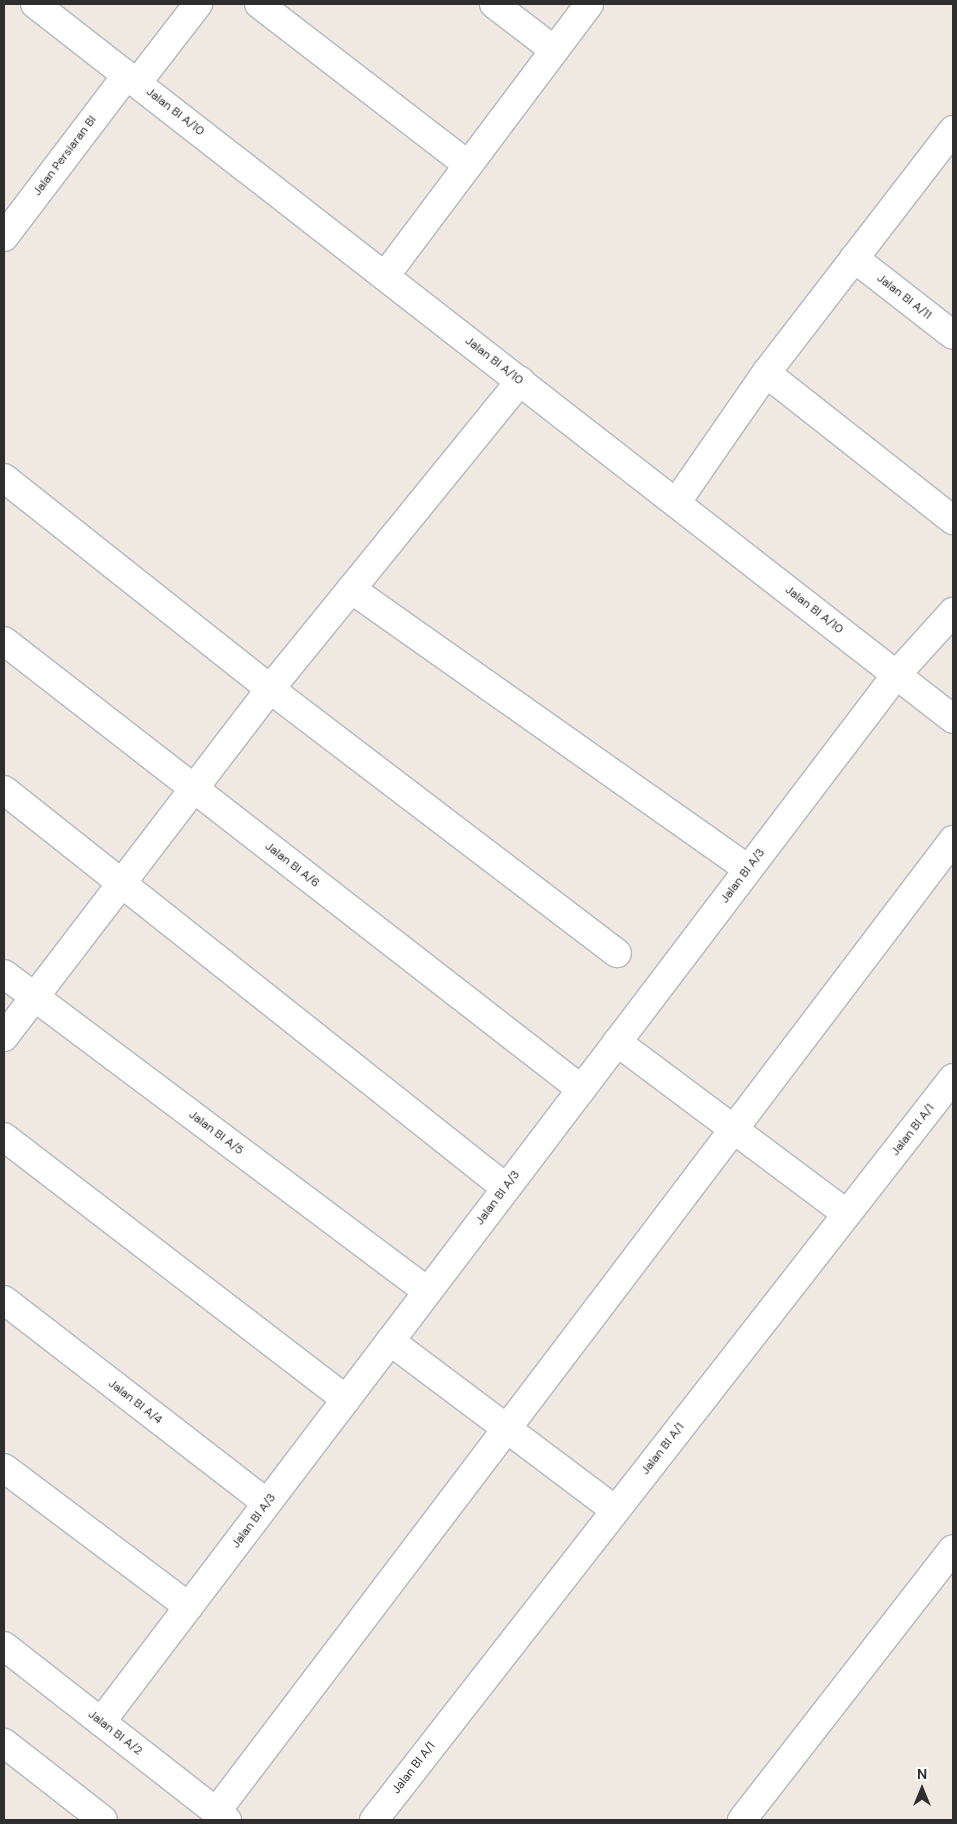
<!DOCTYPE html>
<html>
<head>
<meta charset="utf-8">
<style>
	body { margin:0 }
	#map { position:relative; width:957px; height:1824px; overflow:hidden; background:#efe9e1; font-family:"DM Sans",sans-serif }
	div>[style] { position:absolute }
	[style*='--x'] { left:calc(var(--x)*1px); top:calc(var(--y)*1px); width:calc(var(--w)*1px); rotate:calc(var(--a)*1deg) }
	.roads { filter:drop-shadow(1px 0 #b4b7c1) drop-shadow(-1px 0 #b4b7c1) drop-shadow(0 1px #b4b7c1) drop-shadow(0 -1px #b4b7c1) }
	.minor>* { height:28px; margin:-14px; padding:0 14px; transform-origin:14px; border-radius:14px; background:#fff }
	span { translate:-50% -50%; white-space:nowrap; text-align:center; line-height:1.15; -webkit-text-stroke:4px #fff; paint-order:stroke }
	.street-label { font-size:12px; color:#2e2e2e }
	.frame { position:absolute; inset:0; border:5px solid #2e2e2e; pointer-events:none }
	.north { position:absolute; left:897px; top:1764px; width:50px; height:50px; -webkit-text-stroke:4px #fff; paint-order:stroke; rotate:0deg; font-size:14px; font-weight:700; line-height:20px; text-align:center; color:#2e2e2e }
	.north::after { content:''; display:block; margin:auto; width:18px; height:22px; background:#2e2e2e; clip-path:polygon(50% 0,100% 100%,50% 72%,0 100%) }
</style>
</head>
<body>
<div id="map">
	<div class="roads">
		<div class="minor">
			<div style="--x:35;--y:4;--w:1164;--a:37.91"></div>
			<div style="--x:259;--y:4;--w:264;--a:37.6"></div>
			<div style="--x:494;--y:4;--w:76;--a:37.5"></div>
			<div style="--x:137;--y:83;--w:100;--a:-52.3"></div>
			<div style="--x:4;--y:237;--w:203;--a:-52.8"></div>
			<div style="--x:854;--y:258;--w:125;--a:37.9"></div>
			<div style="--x:385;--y:276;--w:340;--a:-53.1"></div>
			<div style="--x:766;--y:373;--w:238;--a:38.2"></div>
			<div style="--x:4;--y:478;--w:340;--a:38.4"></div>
			<div style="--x:270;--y:689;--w:436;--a:37.3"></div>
			<div style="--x:676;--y:503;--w:158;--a:-55.3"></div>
			<div style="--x:766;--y:373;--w:307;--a:-52.4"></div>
			<div style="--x:351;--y:589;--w:486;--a:35.2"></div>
			<div style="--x:4;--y:641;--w:731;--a:37.83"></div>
			<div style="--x:4;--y:790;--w:641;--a:38.41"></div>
			<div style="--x:4;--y:974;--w:529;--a:36.85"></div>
			<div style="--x:4;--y:1037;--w:438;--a:-52.6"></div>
			<div style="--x:270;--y:689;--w:397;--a:-50.9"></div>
			<div style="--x:617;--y:1042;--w:287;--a:36.8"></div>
			<div style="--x:4;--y:1137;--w:431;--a:37.5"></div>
			<div style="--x:4;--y:1300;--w:332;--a:37.7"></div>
			<div style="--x:390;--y:1341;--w:281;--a:36.9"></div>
			<div style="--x:4;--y:1468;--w:231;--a:36.9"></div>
			<div style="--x:4;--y:1646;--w:283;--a:38"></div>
			<div style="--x:101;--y:1722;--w:1315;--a:-52.79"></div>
			<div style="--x:896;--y:675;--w:85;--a:-47.9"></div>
			<div style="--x:4;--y:1743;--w:125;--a:37.9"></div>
			<div style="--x:216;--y:1812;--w:1220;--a:-52.83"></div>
			<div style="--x:374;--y:1820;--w:941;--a:-52.03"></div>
			<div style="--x:742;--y:1820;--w:343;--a:-52.1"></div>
		</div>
	</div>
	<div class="street-label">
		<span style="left:175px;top:112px;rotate:38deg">Jalan BI A/10</span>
		<span style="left:65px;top:156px;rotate:-53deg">Jalan Persiaran BI</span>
		<span style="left:904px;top:297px;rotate:38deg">Jalan BI A/11</span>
		<span style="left:494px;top:361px;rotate:38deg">Jalan BI A/10</span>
		<span style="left:814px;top:610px;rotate:38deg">Jalan BI A/10</span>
		<span style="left:292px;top:865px;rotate:38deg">Jalan BI A/6</span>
		<span style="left:743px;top:876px;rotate:-53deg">Jalan BI A/3</span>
		<span style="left:913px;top:1130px;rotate:-52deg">Jalan BI A/1</span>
		<span style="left:216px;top:1133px;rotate:37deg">Jalan BI A/5</span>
		<span style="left:498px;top:1198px;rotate:-53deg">Jalan BI A/3</span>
		<span style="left:135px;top:1402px;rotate:38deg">Jalan BI A/4</span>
		<span style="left:663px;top:1449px;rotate:-52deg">Jalan BI A/1</span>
		<span style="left:254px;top:1521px;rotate:-53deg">Jalan BI A/3</span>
		<span style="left:115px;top:1733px;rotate:38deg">Jalan BI A/2</span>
		<span style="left:414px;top:1768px;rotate:-52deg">Jalan BI A/1</span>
	</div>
	<div class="frame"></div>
	<div class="north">N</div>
</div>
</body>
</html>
